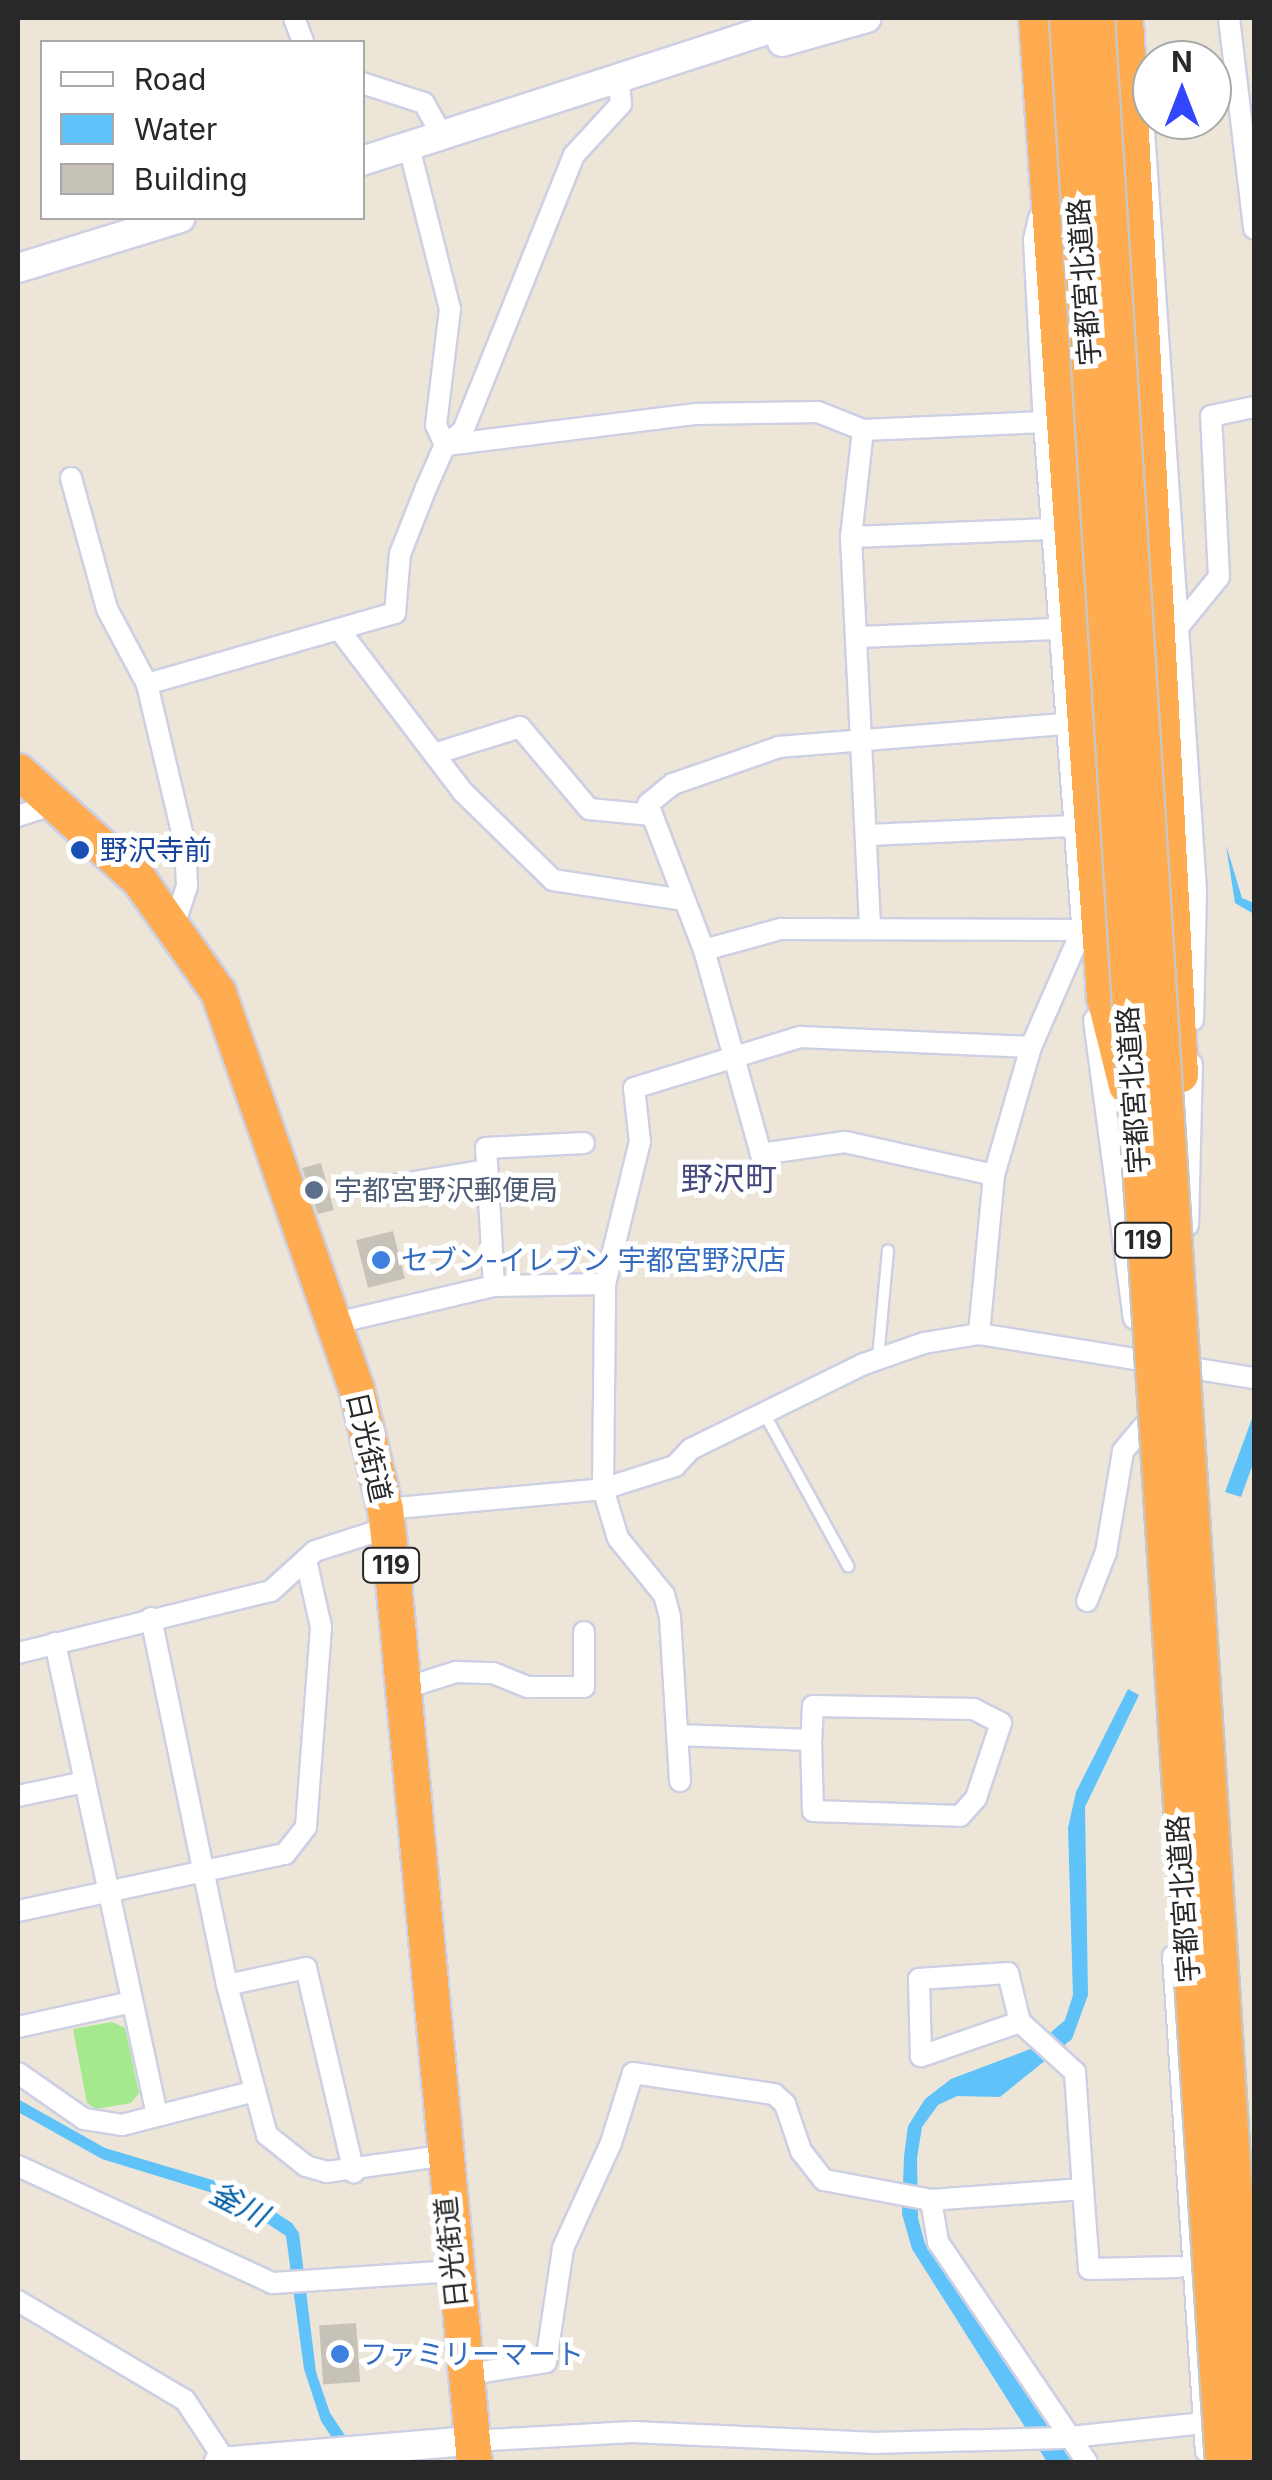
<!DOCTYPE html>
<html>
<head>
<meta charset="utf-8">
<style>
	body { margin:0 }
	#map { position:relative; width:1272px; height:2480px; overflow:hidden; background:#ece5d8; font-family:Inter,"Noto Sans JP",sans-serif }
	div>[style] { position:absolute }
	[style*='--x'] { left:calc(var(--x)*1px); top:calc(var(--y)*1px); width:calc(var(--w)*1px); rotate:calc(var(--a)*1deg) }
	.green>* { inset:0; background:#a5e98e }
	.water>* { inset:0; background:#5fc3fa }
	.building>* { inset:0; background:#c7c2b8; transform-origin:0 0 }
	.roads { filter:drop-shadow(2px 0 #cdcfe3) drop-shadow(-2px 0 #cdcfe3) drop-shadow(0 2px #cdcfe3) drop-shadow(0 -2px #cdcfe3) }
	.lane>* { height:10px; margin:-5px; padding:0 5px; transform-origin:5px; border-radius:5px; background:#fff }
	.street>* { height:20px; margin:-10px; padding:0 10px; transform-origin:10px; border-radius:10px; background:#fff }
	.secondary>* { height:28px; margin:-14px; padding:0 14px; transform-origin:14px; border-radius:14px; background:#fff }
	.highway>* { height:35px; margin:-17.5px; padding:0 17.5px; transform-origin:17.5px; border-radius:17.5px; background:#ffab50 }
	.bridges { filter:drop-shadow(2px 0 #c7c7c7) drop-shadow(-2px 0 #c7c7c7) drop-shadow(0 2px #c7c7c7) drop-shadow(0 -2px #c7c7c7) }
	.highway-bridge>* { height:35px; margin:-17.5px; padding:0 17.5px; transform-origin:17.5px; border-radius:17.5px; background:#ffab50 }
	.dots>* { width:28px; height:28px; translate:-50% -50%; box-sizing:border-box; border:5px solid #fff; border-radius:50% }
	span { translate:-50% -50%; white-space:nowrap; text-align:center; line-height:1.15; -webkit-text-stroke:10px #fff; paint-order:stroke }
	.shield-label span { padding:2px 8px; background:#fff; border:2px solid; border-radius:8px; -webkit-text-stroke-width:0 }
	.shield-label { font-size:25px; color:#282828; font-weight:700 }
	.street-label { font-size:28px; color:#282828 }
	.transit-label { font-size:28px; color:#164399 }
	.left { translate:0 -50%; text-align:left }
	.service-label { font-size:28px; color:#4e5e75 }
	.shop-label { font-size:28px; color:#366cbe }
	.water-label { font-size:30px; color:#005da4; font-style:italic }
	.quarter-label { font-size:32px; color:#444a7d }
	.frame { position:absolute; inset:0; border:20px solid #282828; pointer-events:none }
	.legend { position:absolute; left:40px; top:40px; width:325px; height:180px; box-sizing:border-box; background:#fff; border:2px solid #a9a9a9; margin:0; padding:12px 18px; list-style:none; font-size:30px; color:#282828 }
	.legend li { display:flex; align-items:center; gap:20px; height:50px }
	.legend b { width:50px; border:2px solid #a9a9a9 }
	.north { position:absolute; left:1132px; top:40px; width:100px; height:100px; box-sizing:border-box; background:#fff; border:2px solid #a9a9a9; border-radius:50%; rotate:0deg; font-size:28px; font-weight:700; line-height:40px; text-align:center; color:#282828 }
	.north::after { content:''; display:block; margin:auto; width:35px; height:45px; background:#3246ff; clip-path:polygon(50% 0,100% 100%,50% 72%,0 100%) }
</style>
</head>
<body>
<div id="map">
	<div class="green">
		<div style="clip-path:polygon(112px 2022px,125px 2028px,139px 2093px,131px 2103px,96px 2109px,87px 2103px,73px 2029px)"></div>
	</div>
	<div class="water">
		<div style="clip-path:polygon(1226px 845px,1242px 898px,1254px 903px,1254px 914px,1235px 903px)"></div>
		<div style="clip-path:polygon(1254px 1413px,1254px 1461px,1241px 1497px,1225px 1492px)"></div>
		<div style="clip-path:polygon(1128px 1689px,1139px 1695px,1085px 1807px,1088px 1995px,1072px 2039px,1000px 2097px,957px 2096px,938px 2105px,922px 2127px,917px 2158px,918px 2218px,925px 2244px,1072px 2462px,1047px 2462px,912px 2249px,902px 2214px,904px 2156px,908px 2126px,925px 2099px,951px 2079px,1033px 2048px,1065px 2020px,1073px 1995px,1068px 1828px,1076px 1792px)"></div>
		<div style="clip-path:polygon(18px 2099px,105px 2148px,236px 2187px,292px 2223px,299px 2233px,316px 2372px,330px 2413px,363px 2462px,348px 2462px,321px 2421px,304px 2369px,286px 2236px,229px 2198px,102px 2159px,18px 2112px)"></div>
	</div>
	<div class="building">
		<div style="clip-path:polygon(321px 1163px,334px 1210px,318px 1214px,302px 1168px)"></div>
		<div style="left:393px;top:1231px;width:49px;height:38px;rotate:76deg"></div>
		<div style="left:356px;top:2323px;width:59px;height:37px;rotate:86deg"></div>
	</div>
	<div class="roads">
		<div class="lane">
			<div style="--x:878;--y:1358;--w:108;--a:-84.7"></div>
			<div style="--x:764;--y:1413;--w:175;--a:61.2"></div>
		</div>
		<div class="street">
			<div style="--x:294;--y:18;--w:26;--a:69"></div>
			<div style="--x:1229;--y:18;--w:212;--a:83.2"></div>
			<div style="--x:362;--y:83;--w:65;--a:17.9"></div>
			<div style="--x:424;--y:103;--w:39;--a:61"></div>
			<div style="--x:1143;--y:116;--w:776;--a:86.08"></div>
			<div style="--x:1196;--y:890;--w:130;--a:91.3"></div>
			<div style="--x:409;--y:147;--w:167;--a:75.8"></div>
			<div style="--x:450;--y:309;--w:117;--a:96.9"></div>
			<div style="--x:436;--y:425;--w:22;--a:66"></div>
			<div style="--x:1039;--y:218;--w:23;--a:103"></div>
			<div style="--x:1034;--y:240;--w:182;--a:86.9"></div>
			<div style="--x:1044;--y:422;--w:515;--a:85.66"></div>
			<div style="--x:863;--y:430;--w:108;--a:96.4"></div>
			<div style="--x:851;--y:537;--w:388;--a:87.2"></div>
			<div style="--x:446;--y:445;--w:252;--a:-7.1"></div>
			<div style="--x:696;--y:414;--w:122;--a:-0.9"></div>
			<div style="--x:818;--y:412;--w:48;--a:21.8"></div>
			<div style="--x:863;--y:430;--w:181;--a:-2.5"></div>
			<div style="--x:71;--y:478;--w:136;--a:74.6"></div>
			<div style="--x:107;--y:609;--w:85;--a:61.9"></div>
			<div style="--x:851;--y:537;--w:200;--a:-2.3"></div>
			<div style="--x:1179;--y:626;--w:63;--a:-50.8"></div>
			<div style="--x:1219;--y:577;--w:161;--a:-92.8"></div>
			<div style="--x:1211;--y:416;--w:44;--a:-11.8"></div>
			<div style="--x:341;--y:632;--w:200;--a:52.7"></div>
			<div style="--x:462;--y:791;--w:127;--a:44.4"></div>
			<div style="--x:553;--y:880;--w:133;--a:8.7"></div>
			<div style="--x:857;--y:637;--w:200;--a:-2.3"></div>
			<div style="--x:434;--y:754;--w:90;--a:-17.4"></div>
			<div style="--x:520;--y:727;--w:107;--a:49.9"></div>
			<div style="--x:589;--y:809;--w:63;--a:5.4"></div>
			<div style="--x:18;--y:816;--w:40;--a:-18"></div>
			<div style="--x:867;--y:835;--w:206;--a:-2.5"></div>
			<div style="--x:175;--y:923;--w:39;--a:-72"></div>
			<div style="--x:187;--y:886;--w:41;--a:-92.8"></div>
			<div style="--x:185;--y:845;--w:165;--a:-103.3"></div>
			<div style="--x:147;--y:684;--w:258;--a:-16"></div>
			<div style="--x:395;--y:613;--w:59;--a:-85.2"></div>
			<div style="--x:400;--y:554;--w:71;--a:-68.5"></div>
			<div style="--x:426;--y:488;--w:47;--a:-66.2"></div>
			<div style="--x:445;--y:445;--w:23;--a:-38"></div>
			<div style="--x:463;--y:431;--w:297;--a:-68.1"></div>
			<div style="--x:574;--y:155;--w:69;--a:-47.3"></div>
			<div style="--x:621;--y:104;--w:22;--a:-95"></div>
			<div style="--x:704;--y:950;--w:80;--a:-15.3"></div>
			<div style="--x:781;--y:929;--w:301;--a:0.2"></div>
			<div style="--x:1082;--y:930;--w:128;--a:113.6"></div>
			<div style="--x:1031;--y:1047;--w:133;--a:106.1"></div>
			<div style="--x:994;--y:1175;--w:160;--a:95.4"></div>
			<div style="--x:1094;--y:1020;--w:301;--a:82.4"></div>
			<div style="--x:994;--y:1175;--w:153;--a:-167.5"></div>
			<div style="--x:845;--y:1142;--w:85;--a:171.9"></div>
			<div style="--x:761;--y:1154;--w:212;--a:-105.6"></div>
			<div style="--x:704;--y:950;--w:156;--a:-111"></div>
			<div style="--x:648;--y:804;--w:32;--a:-39"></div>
			<div style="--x:673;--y:784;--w:112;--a:-19.2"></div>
			<div style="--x:779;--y:747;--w:285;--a:-4.6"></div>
			<div style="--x:372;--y:1189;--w:117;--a:-9.4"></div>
			<div style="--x:1188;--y:1225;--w:161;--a:-88.6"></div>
			<div style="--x:494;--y:1286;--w:138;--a:-93.3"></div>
			<div style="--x:486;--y:1148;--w:98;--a:-2.9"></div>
			<div style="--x:336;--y:1323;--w:162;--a:-13.2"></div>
			<div style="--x:494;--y:1286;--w:111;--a:-1"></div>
			<div style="--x:385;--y:1509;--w:219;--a:-5.2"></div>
			<div style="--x:603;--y:1489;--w:76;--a:-17.7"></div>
			<div style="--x:675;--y:1466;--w:23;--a:-47"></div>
			<div style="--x:691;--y:1449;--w:193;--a:-26.2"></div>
			<div style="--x:864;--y:1364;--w:64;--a:-19.3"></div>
			<div style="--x:924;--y:1343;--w:56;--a:-9.3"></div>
			<div style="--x:979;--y:1334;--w:278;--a:9.1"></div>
			<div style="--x:1087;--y:1601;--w:53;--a:-68.8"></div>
			<div style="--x:1106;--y:1552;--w:102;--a:-80.4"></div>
			<div style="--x:1123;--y:1451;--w:33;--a:-50"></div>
			<div style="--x:151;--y:1618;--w:375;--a:78.3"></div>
			<div style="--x:227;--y:1985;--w:155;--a:75.1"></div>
			<div style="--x:267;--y:2135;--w:50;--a:38.5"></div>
			<div style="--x:306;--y:2166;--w:22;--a:16"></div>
			<div style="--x:327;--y:2172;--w:115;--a:-8"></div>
			<div style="--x:55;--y:1643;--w:484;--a:77.8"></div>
			<div style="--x:18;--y:1653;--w:260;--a:-13.8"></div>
			<div style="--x:271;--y:1591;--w:59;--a:-42.3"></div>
			<div style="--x:315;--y:1551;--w:76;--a:-17.7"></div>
			<div style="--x:402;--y:1689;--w:57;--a:-17.5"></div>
			<div style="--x:456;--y:1672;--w:37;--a:2"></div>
			<div style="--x:493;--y:1673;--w:38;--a:22"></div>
			<div style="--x:528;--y:1687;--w:56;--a:0"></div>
			<div style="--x:584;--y:1687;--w:55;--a:-90"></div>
			<div style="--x:677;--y:1735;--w:134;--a:2.1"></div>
			<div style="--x:811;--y:1740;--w:71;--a:88.4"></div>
			<div style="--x:813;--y:1811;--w:147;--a:1.9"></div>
			<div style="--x:960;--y:1816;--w:24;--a:-48"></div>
			<div style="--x:976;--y:1798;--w:79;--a:-71.6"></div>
			<div style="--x:1001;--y:1723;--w:30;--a:-153"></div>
			<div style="--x:974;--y:1709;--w:161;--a:-178.9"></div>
			<div style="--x:813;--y:1706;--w:34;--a:93"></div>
			<div style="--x:680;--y:1781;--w:164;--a:-93.5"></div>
			<div style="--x:670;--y:1617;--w:23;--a:-105"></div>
			<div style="--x:664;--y:1595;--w:73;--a:-128.9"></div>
			<div style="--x:618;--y:1538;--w:51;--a:-107"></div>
			<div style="--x:603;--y:1489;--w:205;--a:-89.4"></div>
			<div style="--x:605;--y:1284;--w:146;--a:-76.2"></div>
			<div style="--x:640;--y:1142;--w:54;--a:-96.3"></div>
			<div style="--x:634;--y:1088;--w:174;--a:-17.1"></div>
			<div style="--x:800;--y:1037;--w:231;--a:2.5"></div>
			<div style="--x:18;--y:1796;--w:68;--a:-11.8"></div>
			<div style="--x:18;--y:1911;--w:273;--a:-12.1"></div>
			<div style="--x:285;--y:1854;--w:34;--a:-52"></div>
			<div style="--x:306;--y:1827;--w:201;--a:-85.7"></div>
			<div style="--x:321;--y:1627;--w:69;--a:-102.6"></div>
			<div style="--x:1173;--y:1956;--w:496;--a:86.2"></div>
			<div style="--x:227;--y:1985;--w:81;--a:-12.1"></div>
			<div style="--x:306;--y:1968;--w:210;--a:76.8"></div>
			<div style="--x:1020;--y:2022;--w:105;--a:161"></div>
			<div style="--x:921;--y:2056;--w:77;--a:-91.5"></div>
			<div style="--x:919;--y:1979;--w:89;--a:-3.9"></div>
			<div style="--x:1008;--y:1973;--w:50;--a:76.2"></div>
			<div style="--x:1020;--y:2022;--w:74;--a:42.3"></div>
			<div style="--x:1075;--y:2072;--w:117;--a:86.1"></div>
			<div style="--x:1083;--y:2189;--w:152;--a:175.9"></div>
			<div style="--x:931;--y:2200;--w:43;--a:80.5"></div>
			<div style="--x:938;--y:2242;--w:266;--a:55.9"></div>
			<div style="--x:18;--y:2027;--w:117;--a:-12.4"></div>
			<div style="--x:18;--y:2073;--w:80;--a:34.9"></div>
			<div style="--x:84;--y:2119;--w:38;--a:9"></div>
			<div style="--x:122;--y:2125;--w:133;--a:-14.3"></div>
			<div style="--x:18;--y:2166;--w:280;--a:24.7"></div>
			<div style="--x:272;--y:2283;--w:180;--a:-3.8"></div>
			<div style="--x:1083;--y:2189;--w:80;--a:85.7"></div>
			<div style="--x:1089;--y:2269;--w:90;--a:-1.3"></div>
			<div style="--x:18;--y:2301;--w:194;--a:30.7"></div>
			<div style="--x:185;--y:2400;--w:74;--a:56.5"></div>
			<div style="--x:463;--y:2375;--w:84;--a:-8.9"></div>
			<div style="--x:546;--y:2362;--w:115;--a:-81.5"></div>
			<div style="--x:563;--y:2248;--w:115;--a:-65.4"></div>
			<div style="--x:611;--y:2143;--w:73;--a:-72.6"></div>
			<div style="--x:633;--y:2073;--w:143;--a:8.5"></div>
			<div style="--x:774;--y:2094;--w:15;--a:42"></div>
			<div style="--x:785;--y:2104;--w:50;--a:71.2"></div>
			<div style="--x:801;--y:2151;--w:37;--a:52"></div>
			<div style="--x:824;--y:2180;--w:109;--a:10.6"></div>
			<div style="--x:471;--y:2441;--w:162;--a:-3.2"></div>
			<div style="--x:633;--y:2432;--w:238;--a:2.6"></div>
			<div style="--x:871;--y:2443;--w:190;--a:-1.5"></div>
			<div style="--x:1061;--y:2438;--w:153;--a:-6"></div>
		</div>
		<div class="secondary">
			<div style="--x:782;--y:42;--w:88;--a:-15.8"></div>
			<div style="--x:362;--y:161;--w:466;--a:-17.9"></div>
			<div style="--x:18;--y:268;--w:170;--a:-17.1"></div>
			<div style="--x:219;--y:2462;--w:253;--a:-4.8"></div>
		</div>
		<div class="highway">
			<div style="--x:1036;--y:18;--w:981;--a:86.03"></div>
			<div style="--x:1104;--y:997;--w:91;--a:76"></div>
			<div style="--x:1125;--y:18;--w:1058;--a:87.02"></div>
			<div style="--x:18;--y:771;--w:163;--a:42"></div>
			<div style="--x:139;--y:880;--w:137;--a:54.8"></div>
			<div style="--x:218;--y:992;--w:419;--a:70.8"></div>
			<div style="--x:356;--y:1388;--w:124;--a:76.5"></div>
			<div style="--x:385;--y:1509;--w:71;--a:83.6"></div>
			<div style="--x:393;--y:1580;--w:886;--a:84.75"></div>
		</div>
	</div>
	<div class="bridges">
		<div class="highway-bridge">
			<div style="--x:1067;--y:18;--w:2449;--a:86.35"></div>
			<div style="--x:1096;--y:18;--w:2449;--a:86.37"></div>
		</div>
	</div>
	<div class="dots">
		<div style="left:80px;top:850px;background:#1a4fb4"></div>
		<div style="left:314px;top:1190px;background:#5c6f8a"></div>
		<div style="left:381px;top:1260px;background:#3f7fe0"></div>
		<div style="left:340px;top:2354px;background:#3f7fe0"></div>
	</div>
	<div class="shield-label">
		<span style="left:1143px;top:1240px">119</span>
		<span style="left:391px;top:1565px">119</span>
	</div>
	<div class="street-label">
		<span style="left:1084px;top:282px;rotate:-94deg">宇都宮北道路</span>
		<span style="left:1133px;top:1090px;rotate:-94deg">宇都宮北道路</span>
		<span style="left:369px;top:1447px;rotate:77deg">日光街道</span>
		<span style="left:1183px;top:1899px;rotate:-94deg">宇都宮北道路</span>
		<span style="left:451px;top:2252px;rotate:-96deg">日光街道</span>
	</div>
	<div class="transit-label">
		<span class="left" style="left:100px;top:850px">野沢寺前</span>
	</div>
	<div class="service-label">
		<span class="left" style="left:334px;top:1190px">宇都宮野沢郵便局</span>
	</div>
	<div class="shop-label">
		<span class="left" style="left:401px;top:1260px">セブン-イレブン 宇都宮野沢店</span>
		<span class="left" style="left:360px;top:2354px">ファミリーマート</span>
	</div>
	<div class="water-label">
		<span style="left:239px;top:2204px;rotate:27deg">釜川</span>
	</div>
	<div class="quarter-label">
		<span style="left:729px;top:1179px">野沢町</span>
	</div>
	<div class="frame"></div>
	<ul class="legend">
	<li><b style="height:12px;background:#fff"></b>Road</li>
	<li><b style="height:28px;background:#5fc3fa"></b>Water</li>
	<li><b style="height:28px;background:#c7c2b8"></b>Building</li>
	</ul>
	<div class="north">N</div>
</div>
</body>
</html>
